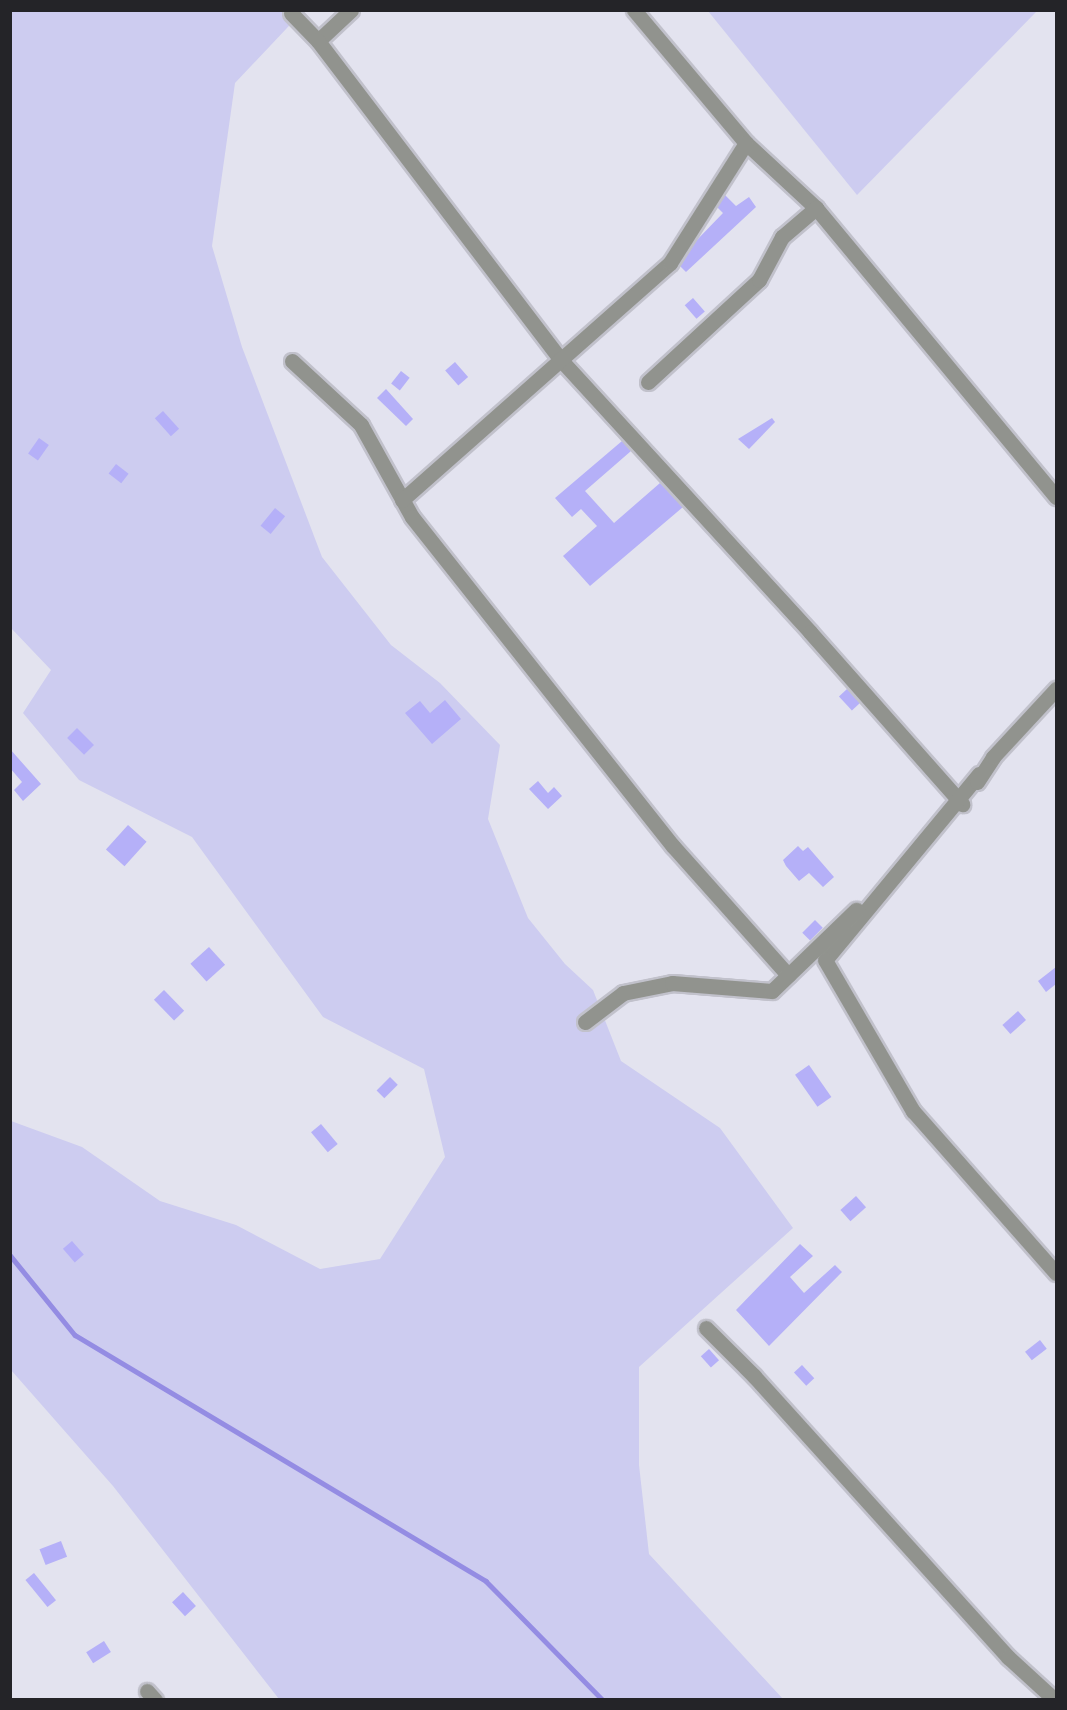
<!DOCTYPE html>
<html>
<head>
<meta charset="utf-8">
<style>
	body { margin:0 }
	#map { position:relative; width:1067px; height:1710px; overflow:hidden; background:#e3e3ef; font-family:Ubuntu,sans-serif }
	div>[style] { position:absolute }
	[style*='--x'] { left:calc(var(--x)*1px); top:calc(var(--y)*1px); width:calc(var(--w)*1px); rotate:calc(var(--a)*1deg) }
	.green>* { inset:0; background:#cdccf0 }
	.stream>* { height:4.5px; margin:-2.25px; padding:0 2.25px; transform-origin:2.25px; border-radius:2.25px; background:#948ce3 }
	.building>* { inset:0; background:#b5b0f8; transform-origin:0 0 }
	.roads { filter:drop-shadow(2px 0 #c1c1cb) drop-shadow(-2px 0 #c1c1cb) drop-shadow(0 2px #c1c1cb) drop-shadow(0 -2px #c1c1cb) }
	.minor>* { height:15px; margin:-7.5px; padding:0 7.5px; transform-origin:7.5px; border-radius:7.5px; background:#91938e }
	span { translate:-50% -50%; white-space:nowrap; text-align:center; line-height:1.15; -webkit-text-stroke:4.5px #e3e3ef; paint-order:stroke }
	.frame { position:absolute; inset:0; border:12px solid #242428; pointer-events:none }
</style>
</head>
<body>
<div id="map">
	<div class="green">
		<div style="clip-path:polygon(11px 11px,303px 11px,235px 83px,212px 246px,242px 347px,322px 557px,391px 645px,440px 683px,500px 745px,488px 819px,528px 918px,565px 964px,593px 990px,621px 1061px,720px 1128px,793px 1228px,639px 1367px,639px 1465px,649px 1554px,783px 1699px,279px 1699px,113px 1486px,11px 1370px,11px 1121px,82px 1147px,160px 1201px,236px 1225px,320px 1269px,380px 1259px,445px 1157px,424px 1069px,323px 1017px,192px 837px,79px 780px,23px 713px,51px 670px,11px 628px)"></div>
		<div style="clip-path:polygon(708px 11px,1037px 11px,857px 195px)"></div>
	</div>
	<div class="stream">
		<div style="--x:10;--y:1255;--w:103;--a:50.9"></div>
		<div style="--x:75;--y:1335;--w:479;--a:30.9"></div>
		<div style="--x:486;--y:1581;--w:167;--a:45.5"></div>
	</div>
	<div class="building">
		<div style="clip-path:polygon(725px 195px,736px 206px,749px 197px,756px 207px,686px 272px,680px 266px,694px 243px,723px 213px,717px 207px)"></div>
		<div style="left:693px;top:298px;width:18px;height:11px;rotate:49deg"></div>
		<div style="left:455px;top:362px;width:20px;height:13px;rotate:49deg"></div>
		<div style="left:401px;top:371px;width:11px;height:16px;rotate:38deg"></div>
		<div style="clip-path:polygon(386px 389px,413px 419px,406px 426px,377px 398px)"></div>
		<div style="left:163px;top:411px;width:24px;height:11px;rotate:48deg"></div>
		<div style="clip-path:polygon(772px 418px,775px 422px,749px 449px,738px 439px)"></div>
		<div style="left:39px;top:438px;width:12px;height:19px;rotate:35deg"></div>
		<div style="clip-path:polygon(622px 441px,631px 451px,585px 491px,614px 523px,660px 483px,683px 507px,590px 586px,563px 556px,597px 526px,581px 509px,572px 517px,555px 498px)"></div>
		<div style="left:116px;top:464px;width:16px;height:12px;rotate:38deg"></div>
		<div style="left:275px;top:508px;width:13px;height:23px;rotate:39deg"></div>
		<div style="left:847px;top:689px;width:19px;height:11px;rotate:47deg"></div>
		<div style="clip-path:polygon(445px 700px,461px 719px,432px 744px,405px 713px,420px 701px,430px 713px)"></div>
		<div style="left:77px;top:728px;width:24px;height:14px;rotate:45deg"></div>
		<div style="clip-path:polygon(10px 749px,41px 784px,23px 801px,14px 790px,22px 782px,10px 768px)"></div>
		<div style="clip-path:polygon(538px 781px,548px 793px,554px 787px,562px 796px,548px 809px,529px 789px)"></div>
		<div style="left:128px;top:825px;width:25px;height:33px;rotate:42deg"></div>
		<div style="clip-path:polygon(798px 846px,803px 851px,808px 847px,834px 877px,823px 887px,809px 873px,799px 881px,786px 866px,783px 860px)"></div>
		<div style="left:815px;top:920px;width:11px;height:18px;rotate:45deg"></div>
		<div style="left:209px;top:947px;width:24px;height:25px;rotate:48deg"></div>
		<div style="clip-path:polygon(1056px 967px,1056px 984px,1046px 992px,1038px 981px)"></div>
		<div style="left:164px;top:990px;width:29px;height:14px;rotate:46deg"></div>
		<div style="left:1018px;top:1011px;width:12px;height:21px;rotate:48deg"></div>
		<div style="left:809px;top:1065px;width:39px;height:17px;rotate:55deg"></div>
		<div style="left:390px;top:1077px;width:11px;height:19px;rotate:45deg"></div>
		<div style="left:321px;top:1124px;width:26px;height:13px;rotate:50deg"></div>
		<div style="left:856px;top:1196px;width:15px;height:21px;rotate:48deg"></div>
		<div style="left:72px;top:1241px;width:18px;height:12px;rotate:49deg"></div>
		<div style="clip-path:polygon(800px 1244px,813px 1256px,790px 1277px,804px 1293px,835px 1265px,842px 1272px,769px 1346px,736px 1310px)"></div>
		<div style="left:1040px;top:1340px;width:11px;height:19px;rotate:52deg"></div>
		<div style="left:709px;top:1349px;width:15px;height:11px;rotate:48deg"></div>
		<div style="left:802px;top:1365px;width:18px;height:11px;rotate:47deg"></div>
		<div style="left:61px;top:1541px;width:17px;height:23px;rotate:69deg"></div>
		<div style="left:34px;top:1573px;width:35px;height:11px;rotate:51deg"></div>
		<div style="left:183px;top:1592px;width:19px;height:15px;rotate:47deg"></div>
		<div style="left:104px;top:1641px;width:13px;height:21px;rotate:58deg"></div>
	</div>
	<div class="roads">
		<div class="minor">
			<div style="--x:351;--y:10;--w:45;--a:136.8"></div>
			<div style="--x:318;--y:41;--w:400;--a:52.7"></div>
			<div style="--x:560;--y:359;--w:370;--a:47.5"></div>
			<div style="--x:810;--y:632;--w:230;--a:48.5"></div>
			<div style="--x:634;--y:10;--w:174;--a:49.9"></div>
			<div style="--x:746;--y:143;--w:96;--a:42.9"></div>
			<div style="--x:816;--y:208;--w:376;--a:50.3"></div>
			<div style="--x:291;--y:13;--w:39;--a:46"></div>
			<div style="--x:292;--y:361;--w:94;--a:42.8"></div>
			<div style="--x:361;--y:425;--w:105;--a:61"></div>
			<div style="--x:412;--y:517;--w:420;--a:51.6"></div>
			<div style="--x:673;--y:846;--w:173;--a:48.3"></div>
			<div style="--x:648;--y:382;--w:151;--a:-42.6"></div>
			<div style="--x:759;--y:280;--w:49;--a:-61.9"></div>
			<div style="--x:782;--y:237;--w:45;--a:-40.5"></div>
			<div style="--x:402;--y:500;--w:358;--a:-41.5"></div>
			<div style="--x:670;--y:263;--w:142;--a:-57.7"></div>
			<div style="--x:979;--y:774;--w:241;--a:129.6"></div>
			<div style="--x:825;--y:960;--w:175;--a:59.8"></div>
			<div style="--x:913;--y:1111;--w:216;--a:48.6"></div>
			<div style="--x:977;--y:782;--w:30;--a:-57"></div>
			<div style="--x:993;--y:757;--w:93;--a:-47.2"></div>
			<div style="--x:585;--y:1022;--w:48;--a:-37.3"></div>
			<div style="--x:623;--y:993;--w:50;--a:-11.5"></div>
			<div style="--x:672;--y:983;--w:100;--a:4.6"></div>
			<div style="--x:772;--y:991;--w:117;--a:-44"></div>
			<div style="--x:706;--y:1328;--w:68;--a:45"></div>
			<div style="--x:754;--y:1376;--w:379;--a:47.9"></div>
			<div style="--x:1008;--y:1657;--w:64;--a:42.5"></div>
			<div style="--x:147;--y:1691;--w:12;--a:48"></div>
		</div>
	</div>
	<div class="frame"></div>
</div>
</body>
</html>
